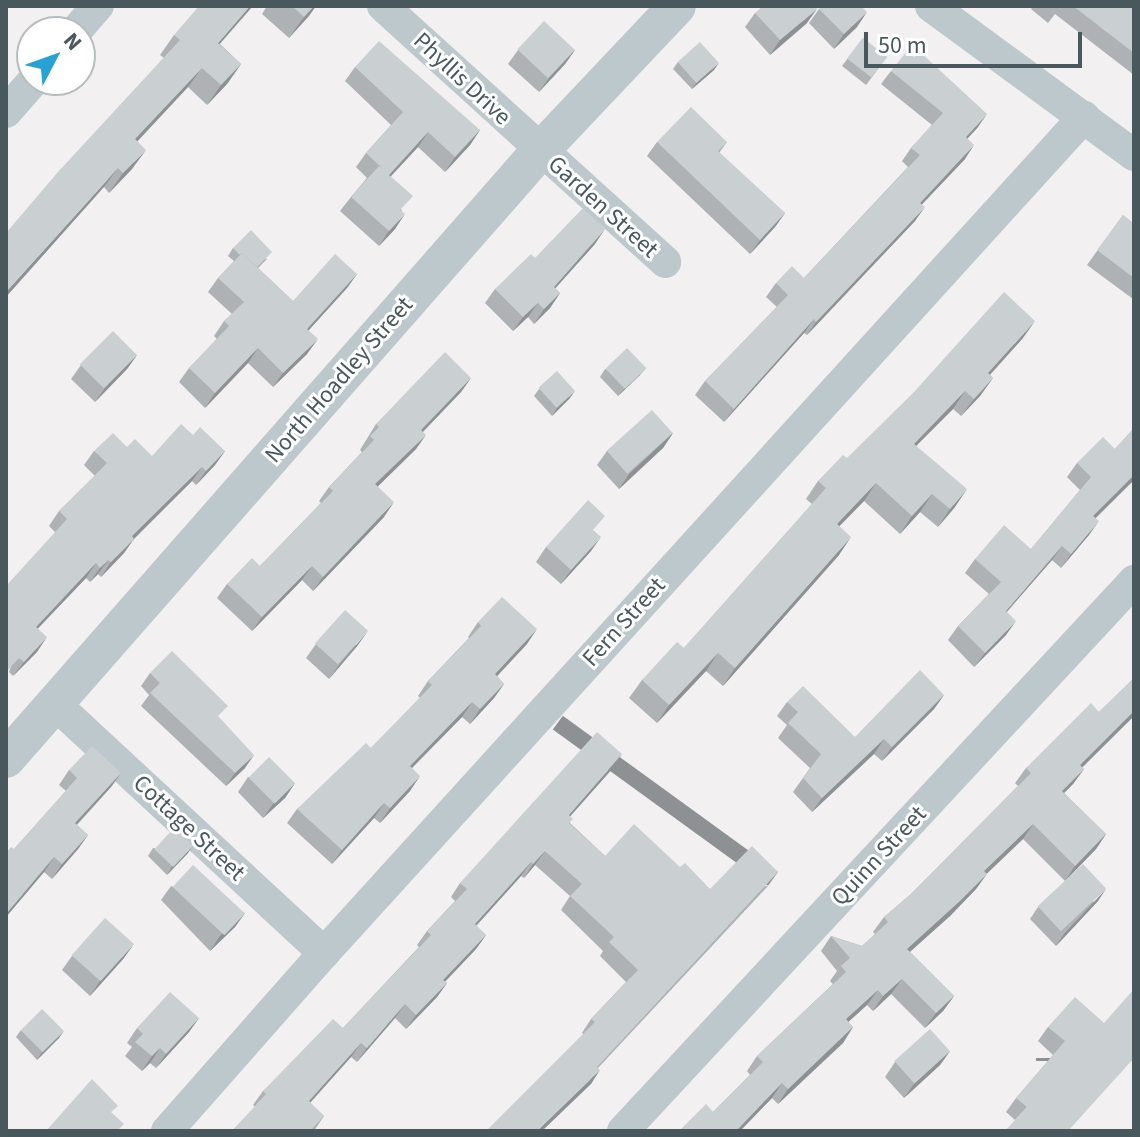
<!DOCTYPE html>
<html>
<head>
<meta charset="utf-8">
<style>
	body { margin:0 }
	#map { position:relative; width:1140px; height:1137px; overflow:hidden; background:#f2f0f1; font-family:"Source Sans 3",sans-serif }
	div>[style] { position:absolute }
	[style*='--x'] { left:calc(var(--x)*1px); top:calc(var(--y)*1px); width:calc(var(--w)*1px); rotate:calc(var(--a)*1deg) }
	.minor>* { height:32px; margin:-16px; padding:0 16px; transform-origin:16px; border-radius:16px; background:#bdc8cc }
	.tertiary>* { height:38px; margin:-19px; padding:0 19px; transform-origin:19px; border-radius:19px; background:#bdc8cc }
	.wall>* { inset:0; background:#aeb2b5 }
	.shaded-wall>* { inset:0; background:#8d9193; transform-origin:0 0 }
	.building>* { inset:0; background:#cacfd2; transform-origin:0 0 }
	span { translate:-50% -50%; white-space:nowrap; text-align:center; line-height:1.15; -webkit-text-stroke:6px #fff; paint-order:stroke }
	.street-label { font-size:24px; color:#49585c }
	.frame { position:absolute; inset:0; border:8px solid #49585c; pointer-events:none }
	.north { position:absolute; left:16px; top:16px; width:80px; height:80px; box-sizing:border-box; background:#fff; border:2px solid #b6bcbe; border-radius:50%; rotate:49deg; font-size:22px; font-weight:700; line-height:32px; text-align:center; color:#49585c }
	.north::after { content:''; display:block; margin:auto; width:28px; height:36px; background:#28a2d5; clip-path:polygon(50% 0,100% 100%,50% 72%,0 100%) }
	.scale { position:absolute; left:864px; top:32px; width:218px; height:36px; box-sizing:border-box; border:4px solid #49585c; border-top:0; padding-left:10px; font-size:24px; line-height:28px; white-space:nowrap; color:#49585c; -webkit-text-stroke:6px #fff; paint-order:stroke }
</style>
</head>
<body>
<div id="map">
	<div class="minor">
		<div style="--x:383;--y:6;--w:381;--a:42.2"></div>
		<div style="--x:931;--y:6;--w:252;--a:36.3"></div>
		<div style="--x:75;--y:32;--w:35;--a:-49"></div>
		<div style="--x:6;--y:112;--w:43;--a:-48.8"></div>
		<div style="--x:54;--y:703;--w:368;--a:42.8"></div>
		<div style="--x:167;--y:1131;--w:237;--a:-48.6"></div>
		<div style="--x:324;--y:953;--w:1130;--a:-47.73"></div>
		<div style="--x:623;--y:1131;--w:751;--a:-47.11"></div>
	</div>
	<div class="tertiary">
		<div style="--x:6;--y:759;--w:809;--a:-48.71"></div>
		<div style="--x:540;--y:151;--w:199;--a:-46.6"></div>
	</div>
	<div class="wall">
		<div style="clip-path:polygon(267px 6px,316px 6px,289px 38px,262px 14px)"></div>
		<div style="clip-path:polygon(1033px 6px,1128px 6px,1134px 10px,1134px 75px,1055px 14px,1048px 23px,1031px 9px)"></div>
		<div style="clip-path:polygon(819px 9px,857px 27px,834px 49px,809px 23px)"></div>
		<div style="clip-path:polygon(755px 13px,807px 23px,770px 55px,745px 27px)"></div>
		<div style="clip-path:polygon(174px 35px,220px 44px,241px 64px,227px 84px,207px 105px,188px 87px,137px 141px,132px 169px,109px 193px,104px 187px,164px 58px,160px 55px)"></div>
		<div style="clip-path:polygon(863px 38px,882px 64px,866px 85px,842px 66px)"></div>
		<div style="clip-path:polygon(518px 50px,575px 50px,565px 64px,539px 92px,508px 64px)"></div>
		<div style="clip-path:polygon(678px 62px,714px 70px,692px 89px,673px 69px)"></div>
		<div style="clip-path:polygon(355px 67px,480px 130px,470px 145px,445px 172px,418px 147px,391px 176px,402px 212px,395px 229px,379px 246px,340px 211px,351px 197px,367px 178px,356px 167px,366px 153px,391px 125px,345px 81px)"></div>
		<div style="clip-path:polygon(891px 71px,978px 127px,967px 139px,965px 159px,922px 204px,915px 221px,807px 335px,804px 333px,724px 422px,695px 395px,705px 381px,777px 307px,766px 297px,776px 283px,804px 278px,908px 167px,902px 161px,911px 148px,932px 125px,881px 84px)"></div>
		<div style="clip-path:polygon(657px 142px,727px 142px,719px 153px,785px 213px,775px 227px,750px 254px,647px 156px)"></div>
		<div style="clip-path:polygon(1123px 215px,1134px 224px,1133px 299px,1087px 265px)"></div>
		<div style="clip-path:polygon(595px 244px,555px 288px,560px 293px,550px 308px,534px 324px,528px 317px,513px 331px,485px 303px,495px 289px,535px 258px)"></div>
		<div style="clip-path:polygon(233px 248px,267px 259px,258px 268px,293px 301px,357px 274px,347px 288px,309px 330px,307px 354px,273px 387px,248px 363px,205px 408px,179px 382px,189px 368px,217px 339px,214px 336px,224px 321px,232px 314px,208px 292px,218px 278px,234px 261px,228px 256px)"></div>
		<div style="clip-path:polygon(1023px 338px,990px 375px,993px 378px,980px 396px,961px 416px,953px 409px,916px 446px,955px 507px,938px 527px,920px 512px,900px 534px,864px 501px,839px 526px,839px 555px,723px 686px,706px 671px,657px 723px,629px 698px,642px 680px,684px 648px,812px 504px,806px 499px,818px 481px,847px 458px)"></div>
		<div style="clip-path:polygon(137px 355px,127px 369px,95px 402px,71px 379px,81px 365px)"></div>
		<div style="clip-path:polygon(605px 369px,640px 375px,618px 396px,600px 377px)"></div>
		<div style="clip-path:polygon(471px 378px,461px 392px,423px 432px,416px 449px,377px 487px,384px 517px,313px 591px,302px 580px,252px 631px,217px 598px,227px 584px,260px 566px,321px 503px,319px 501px,329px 487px,362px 452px,360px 450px,376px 424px)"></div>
		<div style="clip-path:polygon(539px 389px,570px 398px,552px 416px,534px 396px)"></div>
		<div style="clip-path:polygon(1134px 428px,1134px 480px,1096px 518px,1089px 535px,1061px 568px,1052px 560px,1007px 612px,1006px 635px,974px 667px,948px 640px,958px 626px,989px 594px,965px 573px,975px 559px,1031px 549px,1080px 490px,1067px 477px,1077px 463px,1115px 449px)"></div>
		<div style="clip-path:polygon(673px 433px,663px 448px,619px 489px,597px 465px,607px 451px)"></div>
		<div style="clip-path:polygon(193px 435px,225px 451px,215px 465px,196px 485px,192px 481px,134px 538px,124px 553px,101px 577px,98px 574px,90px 582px,86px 578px,38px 628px,37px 652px,13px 676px,9px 672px,55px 532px,49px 526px,59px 511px,95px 476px,84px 465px,94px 451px,127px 447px,152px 456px)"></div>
		<div style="clip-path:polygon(595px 531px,591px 551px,561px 584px,536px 562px,546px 547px)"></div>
		<div style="clip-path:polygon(478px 622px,527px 644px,497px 676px,504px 684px,494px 698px,470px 724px,462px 717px,412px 768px,410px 791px,380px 823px,374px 818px,332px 864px,287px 823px,297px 809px,371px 748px,420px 698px,418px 696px,428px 681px,469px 638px,468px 637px)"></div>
		<div style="clip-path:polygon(316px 644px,358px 645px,329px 679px,306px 658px)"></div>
		<div style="clip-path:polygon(150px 673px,219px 718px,245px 768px,226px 786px,141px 706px,149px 695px,141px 686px)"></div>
		<div style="clip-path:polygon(1134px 678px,1134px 718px,1133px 717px,1082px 768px,1084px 769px,1073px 784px,1064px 793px,1106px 834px,1096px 849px,1065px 881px,1023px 839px,986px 874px,976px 889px,950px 916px,910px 952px,954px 996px,943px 1011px,925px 1028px,891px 994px,873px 1011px,867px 1005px,848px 1022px,853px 1027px,843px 1043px,778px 1104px,772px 1098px,740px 1131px,679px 1131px,713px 1112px,750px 1075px,747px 1071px,757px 1056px,833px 984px,830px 981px,837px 971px,821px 951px,831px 936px,862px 946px,875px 934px,873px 932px,884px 917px,911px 894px,1018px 786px,1015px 783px,1026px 768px,1099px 712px)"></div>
		<div style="clip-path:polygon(944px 695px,934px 709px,882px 761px,874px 754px,812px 812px,793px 792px,810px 768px,778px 738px,787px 725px,777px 716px,787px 702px,855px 737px)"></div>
		<div style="clip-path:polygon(613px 768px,570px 816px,570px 823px,605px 856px,680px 867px,710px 889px,768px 886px,598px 1068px,591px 1084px,583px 1034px,582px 1033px,591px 1019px,626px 982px,600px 956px,603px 951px,561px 910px,570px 896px,535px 865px,524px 878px,521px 876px,476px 926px,486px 935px,476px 949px,445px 982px,447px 983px,437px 997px,406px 1029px,395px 1018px,357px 1062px,351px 1057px,310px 1103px,324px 1116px,314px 1131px,232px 1131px,255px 1107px,253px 1105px,263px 1091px,343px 1028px,419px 947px,417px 945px,427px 931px,455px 901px,451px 897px,460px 883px)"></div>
		<div style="clip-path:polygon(69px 770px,121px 773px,111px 787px,77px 825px,88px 835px,78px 849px,52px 879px,44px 872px,6px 917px,6px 853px,14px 849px,66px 791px,59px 785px)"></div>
		<div style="clip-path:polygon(248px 777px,295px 783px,285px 798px,263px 818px,238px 792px)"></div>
		<div style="clip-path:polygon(153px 848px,188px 853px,167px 875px,148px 856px)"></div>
		<div style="clip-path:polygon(171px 886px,245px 913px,235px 927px,210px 951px,161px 900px)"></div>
		<div style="clip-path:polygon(1098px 901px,1056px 946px,1030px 919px,1038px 907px)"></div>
		<div style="clip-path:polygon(72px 956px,124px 958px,90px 996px,62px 970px)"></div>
		<div style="clip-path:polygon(199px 1018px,189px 1032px,156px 1068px,150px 1063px,142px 1071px,125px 1056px,132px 1047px,127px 1043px,137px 1028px)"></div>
		<div style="clip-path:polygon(1104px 1023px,1015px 1120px,1006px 1112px,1016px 1098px,1053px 1055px,1038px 1041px,1048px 1027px)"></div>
		<div style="clip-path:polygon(21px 1030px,59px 1038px,37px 1060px,16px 1037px)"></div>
		<div style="clip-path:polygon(950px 1051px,940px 1065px,904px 1098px,885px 1077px,895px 1062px)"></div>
	</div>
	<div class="shaded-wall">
		<div style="clip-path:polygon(250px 6px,253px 6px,204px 62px,218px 43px)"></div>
		<div style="clip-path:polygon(314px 6px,316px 6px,309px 16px,289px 38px,304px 17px)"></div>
		<div style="clip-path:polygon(817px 9px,807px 23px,770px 55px,780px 40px)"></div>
		<div style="clip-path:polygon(867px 12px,857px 27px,834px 49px,844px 34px)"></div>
		<div style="clip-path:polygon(575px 50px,565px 64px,539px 92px,549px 78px)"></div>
		<div style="clip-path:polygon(719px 63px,714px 70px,692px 89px,697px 82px)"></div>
		<div style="clip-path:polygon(241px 64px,227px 84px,207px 105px,221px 85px)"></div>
		<div style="clip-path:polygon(202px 68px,188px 87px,121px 159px,135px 139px)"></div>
		<div style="clip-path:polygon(987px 114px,978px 127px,956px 151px,966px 137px)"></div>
		<div style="clip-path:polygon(480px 130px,470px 145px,445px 172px,455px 157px)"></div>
		<div style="clip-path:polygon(428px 132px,418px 147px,379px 189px,389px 175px)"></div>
		<div style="clip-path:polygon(974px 145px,965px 159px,911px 216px,920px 203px)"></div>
		<div style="clip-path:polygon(146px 150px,132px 169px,109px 193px,123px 173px)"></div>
		<div style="clip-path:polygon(118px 168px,104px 187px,6px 297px,6px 292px)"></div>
		<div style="clip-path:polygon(925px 207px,915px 221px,807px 335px,816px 322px)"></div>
		<div style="clip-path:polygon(785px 213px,775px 227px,750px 254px,760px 240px)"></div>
		<div style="clip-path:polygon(405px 214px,395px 229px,379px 246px,389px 231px)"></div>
		<div style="clip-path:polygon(605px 229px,595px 244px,544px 301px,554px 287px)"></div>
		<div style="clip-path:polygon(357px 274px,347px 288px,297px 343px,307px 329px)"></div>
		<div style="clip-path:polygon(560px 293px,550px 308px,534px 324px,544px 309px)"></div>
		<div style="clip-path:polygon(538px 303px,528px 317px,513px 331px,523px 317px)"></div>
		<div style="clip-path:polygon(814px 319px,804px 333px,724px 422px,734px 409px)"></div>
		<div style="clip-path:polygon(1035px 321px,1023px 338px,975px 391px,988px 373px)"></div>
		<div style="clip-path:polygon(318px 339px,307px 354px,273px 387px,283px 373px)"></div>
		<div style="clip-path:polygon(258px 348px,248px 363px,205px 408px,215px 393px)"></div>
		<div style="clip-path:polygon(137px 355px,127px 369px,95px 402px,105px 388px)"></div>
		<div style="clip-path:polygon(646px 368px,640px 375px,618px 396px,624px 389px)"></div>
		<div style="clip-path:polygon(471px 378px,461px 392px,411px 444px,421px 430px)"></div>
		<div style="clip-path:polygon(993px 378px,980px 396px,961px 416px,974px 399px)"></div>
		<div style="clip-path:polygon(575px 391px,570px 398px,552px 416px,557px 408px)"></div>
		<div style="clip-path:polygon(965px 391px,953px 409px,901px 461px,914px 444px)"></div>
		<div style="clip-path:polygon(673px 433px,663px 448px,619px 489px,629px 474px)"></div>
		<div style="clip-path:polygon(426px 435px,416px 449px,365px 499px,375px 484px)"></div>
		<div style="clip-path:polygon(225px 451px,215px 465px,196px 485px,206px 471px)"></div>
		<div style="clip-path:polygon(202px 467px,192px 481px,122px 551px,132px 536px)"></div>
		<div style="clip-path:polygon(1134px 475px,1134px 480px,1083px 530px,1093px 516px)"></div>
		<div style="clip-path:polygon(876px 483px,864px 501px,824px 542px,837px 524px)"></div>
		<div style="clip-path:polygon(967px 489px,955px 507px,938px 527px,950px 509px)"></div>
		<div style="clip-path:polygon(932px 494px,920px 512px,900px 534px,912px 516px)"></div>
		<div style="clip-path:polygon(394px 502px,384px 517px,313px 591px,323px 577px)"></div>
		<div style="clip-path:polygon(1099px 521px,1089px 535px,1061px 568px,1071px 554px)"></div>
		<div style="clip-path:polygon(601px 537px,591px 551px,561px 584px,571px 570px)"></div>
		<div style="clip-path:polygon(851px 537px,839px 555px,723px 686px,735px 668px)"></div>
		<div style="clip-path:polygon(134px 539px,124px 553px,101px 577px,111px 562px)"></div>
		<div style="clip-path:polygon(1062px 546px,1052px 560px,995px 625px,1006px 611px)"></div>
		<div style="clip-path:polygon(108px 560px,98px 574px,90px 582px,100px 568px)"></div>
		<div style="clip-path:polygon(96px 563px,86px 578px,26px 641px,36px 627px)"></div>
		<div style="clip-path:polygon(312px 566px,302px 580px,252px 631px,262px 617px)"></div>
		<div style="clip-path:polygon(1016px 621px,1006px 635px,974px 667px,985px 653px)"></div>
		<div style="clip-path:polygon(537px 629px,527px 644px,485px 689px,495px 674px)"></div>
		<div style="clip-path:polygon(368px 631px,358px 645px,329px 679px,339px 665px)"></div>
		<div style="clip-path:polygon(47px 637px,37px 652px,13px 676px,24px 662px)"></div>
		<div style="clip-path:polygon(718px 653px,706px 671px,657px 723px,669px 705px)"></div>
		<div style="clip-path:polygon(504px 684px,494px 698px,470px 724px,480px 709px)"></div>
		<div style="clip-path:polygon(944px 695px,934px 709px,882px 761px,892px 747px)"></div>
		<div style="clip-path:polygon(472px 702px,462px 717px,400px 780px,410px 766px)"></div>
		<div style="clip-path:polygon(1134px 711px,1133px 717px,1069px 780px,1080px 765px)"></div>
		<div style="clip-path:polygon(884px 739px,874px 754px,812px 812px,822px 798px)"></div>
		<div style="clip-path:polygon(622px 754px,613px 768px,559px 829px,569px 815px)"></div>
		<div style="clip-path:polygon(254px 755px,245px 768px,226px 786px,235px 773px)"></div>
		<div style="clip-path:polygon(1084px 769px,1073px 784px,1051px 806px,1062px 791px)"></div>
		<div style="clip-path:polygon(121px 773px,111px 787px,65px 837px,75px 823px)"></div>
		<div style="clip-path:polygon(420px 776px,410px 791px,380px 823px,390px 808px)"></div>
		<div style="clip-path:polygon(295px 783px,285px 798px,263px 818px,273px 804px)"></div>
		<div style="clip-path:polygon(384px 803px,374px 818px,332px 864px,342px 850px)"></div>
		<div style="clip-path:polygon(1033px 824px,1023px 839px,974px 886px,984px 871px)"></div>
		<div style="clip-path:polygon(1106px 834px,1096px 849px,1065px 881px,1075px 866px)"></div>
		<div style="clip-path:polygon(88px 835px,78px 849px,52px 879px,62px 864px)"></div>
		<div style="clip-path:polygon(193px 846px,188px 853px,167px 875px,172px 867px)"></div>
		<div style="clip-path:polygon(545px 851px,535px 865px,524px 878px,533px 864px)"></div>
		<div style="clip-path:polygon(54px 857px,44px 872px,6px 917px,6px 914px)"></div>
		<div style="clip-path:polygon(531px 862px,521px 876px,465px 938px,475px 924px)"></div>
		<div style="left:778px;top:872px;width:17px;height:266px;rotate:126deg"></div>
		<div style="clip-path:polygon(987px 874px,976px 889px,950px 916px,896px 964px,907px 949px)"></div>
		<div style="clip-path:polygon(1106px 889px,1098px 901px,1056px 946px,1064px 934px)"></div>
		<div style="clip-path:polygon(245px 913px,235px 927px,210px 951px,220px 936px)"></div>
		<div style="clip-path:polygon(486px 935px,476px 949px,433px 994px,443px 980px)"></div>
		<div style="clip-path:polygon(134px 944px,124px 958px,90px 996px,100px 981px)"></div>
		<div style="clip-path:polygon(902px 979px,891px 994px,873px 1011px,883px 996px)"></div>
		<div style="clip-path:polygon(447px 983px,437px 997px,406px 1029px,416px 1015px)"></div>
		<div style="clip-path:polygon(878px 990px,867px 1005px,835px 1034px,846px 1019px)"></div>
		<div style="clip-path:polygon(954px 996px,943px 1011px,925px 1028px,936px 1013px)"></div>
		<div style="clip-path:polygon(405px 1004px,395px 1018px,357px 1062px,367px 1048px)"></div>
		<div style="clip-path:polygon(199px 1018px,189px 1032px,156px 1068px,166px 1054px)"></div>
		<div style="clip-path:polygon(853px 1027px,843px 1043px,778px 1104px,788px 1089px)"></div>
		<div style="clip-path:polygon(64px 1031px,59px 1038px,37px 1060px,42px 1052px)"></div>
		<div style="clip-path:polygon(361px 1043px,351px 1057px,299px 1115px,309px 1101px)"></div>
		<div style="clip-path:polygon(160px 1048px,150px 1063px,142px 1071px,152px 1056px)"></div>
		<div style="clip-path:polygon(950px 1051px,940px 1065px,904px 1098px,914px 1084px)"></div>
		<div style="left:1134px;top:1058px;width:3px;height:98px;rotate:90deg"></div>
		<div style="clip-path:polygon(600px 1070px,591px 1084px,542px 1131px,537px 1131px)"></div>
		<div style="clip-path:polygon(782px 1083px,772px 1098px,740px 1131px,736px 1131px)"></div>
	</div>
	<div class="building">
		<div style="clip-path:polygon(199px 6px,250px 6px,218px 43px,241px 64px,221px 85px,202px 68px,135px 139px,146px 150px,123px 173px,118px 168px,6px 292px,6px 233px,58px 172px,180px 40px,174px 35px)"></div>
		<div style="clip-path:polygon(292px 6px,314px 6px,304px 17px)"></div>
		<div style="clip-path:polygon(763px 6px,815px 6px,817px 9px,780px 40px,755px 13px)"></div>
		<div style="clip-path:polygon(822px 6px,861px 6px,867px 12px,844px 34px,819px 9px)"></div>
		<div style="clip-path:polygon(1073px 6px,1128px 6px,1134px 10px,1134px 53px)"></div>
		<div style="left:544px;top:21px;width:42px;height:39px;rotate:43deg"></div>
		<div style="left:863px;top:38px;width:31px;height:26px;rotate:38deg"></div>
		<div style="clip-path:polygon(379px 41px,480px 130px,455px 157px,428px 132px,389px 175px,413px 196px,400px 210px,405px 214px,389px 231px,351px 197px,379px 166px,383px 169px,366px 153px,403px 112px,355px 67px)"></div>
		<div style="left:700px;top:42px;width:28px;height:30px;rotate:48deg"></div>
		<div style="clip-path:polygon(907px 51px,914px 57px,919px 51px,987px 114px,966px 137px,974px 145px,920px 203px,925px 207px,816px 322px,814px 319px,734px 409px,705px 381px,788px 295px,776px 283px,792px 266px,804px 278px,920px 155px,911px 148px,943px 113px,891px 71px)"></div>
		<div style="clip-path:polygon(691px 107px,727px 142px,718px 151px,785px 213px,760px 240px,657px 142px)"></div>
		<div style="clip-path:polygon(583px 208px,605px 229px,554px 287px,560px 293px,544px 309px,538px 303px,523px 317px,495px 289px,531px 254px,535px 258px)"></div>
		<div style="clip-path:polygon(1123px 215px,1134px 224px,1134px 278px,1097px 250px)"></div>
		<div style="clip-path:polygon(251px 230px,272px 252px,257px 267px,242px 253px,240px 255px,233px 248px)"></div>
		<div style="clip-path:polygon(242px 253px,293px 301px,335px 254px,357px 274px,307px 329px,318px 339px,283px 373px,258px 348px,215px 393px,189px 368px,229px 326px,224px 321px,244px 302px,218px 278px)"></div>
		<div style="clip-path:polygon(1004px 292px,1035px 321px,988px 373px,993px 378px,974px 399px,965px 391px,914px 444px,967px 489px,950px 509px,932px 494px,912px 516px,876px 483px,837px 524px,851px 537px,735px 668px,718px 653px,669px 705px,642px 680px,677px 642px,684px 648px,826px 488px,818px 481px,843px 455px,847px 458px,914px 392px)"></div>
		<div style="left:113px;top:331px;width:34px;height:47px;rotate:45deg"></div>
		<div style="left:627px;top:348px;width:28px;height:30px;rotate:46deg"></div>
		<div style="clip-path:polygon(445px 352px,471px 378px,421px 430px,426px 435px,375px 484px,394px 502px,323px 577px,312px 566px,262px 617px,227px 584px,252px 558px,260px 566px,333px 491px,329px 487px,374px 440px,370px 436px,379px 427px,376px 424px)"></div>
		<div style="left:557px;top:371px;width:27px;height:25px;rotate:48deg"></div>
		<div style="left:652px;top:410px;width:31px;height:61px;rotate:48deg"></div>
		<div style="clip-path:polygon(181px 424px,193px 435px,200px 427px,225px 451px,206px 471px,202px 467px,132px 536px,134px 539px,111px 562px,108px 560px,100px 568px,96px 563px,36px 627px,47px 637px,24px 662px,19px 658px,6px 672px,6px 586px,67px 519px,59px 511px,107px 463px,94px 451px,113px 433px,127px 447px,135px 439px,152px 456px)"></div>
		<div style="clip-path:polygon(1134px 428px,1134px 475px,1093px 516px,1099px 521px,1071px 554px,1062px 546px,1006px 611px,1016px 621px,985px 653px,958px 626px,1001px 582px,975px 559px,1004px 525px,1031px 549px,1091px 477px,1077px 463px,1103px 437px,1115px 449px)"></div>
		<div style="clip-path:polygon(588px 500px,605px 516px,593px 530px,601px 537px,571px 570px,546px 547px)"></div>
		<div style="clip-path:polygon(502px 597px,537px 629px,495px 674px,504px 684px,480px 709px,472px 702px,410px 766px,420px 776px,390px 808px,384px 803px,342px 850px,297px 809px,366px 743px,371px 748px,432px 685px,428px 681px,481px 626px,478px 622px)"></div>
		<div style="left:345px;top:610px;width:31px;height:45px;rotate:42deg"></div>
		<div style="clip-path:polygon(172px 651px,228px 706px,218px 716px,254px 755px,235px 773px,150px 693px,160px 683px,150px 673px)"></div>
		<div style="clip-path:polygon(920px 670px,944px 695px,892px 747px,884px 739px,822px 798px,803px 778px,821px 754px,788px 723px,798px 712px,787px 702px,803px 686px,855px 737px)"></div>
		<div style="clip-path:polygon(1134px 678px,1134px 711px,1080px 765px,1084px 769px,1062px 791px,1106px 834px,1075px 866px,1033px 824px,984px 871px,987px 874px,960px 901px,907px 949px,954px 996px,936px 1013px,902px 979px,883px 996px,878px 990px,846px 1019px,853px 1027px,788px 1089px,782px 1083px,736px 1131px,679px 1131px,706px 1104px,713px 1112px,763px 1062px,757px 1056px,846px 972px,841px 966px,850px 958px,831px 936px,862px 946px,888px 922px,884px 917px,911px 894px,1031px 773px,1026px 768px,1091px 703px,1099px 712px)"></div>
		<div style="clip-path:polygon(597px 732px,622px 754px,569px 815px,573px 819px,569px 823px,605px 856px,634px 824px,680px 867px,685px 863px,710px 889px,752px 846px,778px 872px,597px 1067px,600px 1070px,537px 1131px,486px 1131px,595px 1022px,591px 1019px,638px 970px,609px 942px,614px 937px,570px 896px,582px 884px,545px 851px,533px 864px,531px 862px,475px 924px,486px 935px,443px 980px,447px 983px,416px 1015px,405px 1004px,367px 1048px,361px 1043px,309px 1101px,324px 1116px,310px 1131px,232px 1131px,266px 1094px,263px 1091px,333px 1019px,343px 1028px,431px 935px,427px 931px,467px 889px,460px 883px)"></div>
		<div style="clip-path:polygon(92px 746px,121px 773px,75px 823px,88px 835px,62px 864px,54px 857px,6px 914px,6px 853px,11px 847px,14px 849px,77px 778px,69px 770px)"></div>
		<div style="left:269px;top:757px;width:37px;height:29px;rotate:45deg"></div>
		<div style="left:174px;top:828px;width:26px;height:29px;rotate:43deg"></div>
		<div style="left:1083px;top:864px;width:34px;height:62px;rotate:47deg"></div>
		<div style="left:193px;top:865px;width:71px;height:30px;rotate:43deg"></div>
		<div style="left:105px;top:918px;width:39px;height:50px;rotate:42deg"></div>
		<div style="clip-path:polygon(1134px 989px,1134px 1058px,1068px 1131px,1005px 1131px,1027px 1107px,1016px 1098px,1065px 1041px,1048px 1027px,1075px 997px,1104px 1023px)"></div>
		<div style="clip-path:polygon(170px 992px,199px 1018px,166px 1054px,160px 1048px,152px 1056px,135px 1042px,143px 1034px,137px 1028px)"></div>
		<div style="left:42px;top:1009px;width:31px;height:30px;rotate:45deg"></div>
		<div style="left:930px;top:1029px;width:30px;height:48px;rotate:48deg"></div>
		<div style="clip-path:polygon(92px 1079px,118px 1106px,111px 1112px,124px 1124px,117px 1131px,46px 1131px)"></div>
	</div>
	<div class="street-label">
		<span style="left:462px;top:79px;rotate:43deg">Phyllis Drive</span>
		<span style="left:603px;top:207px;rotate:42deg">Garden Street</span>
		<span style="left:339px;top:380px;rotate:-49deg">North Hoadley Street</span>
		<span style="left:624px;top:622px;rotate:-48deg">Fern Street</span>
		<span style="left:189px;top:828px;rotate:43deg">Cottage Street</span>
		<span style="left:879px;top:856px;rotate:-47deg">Quinn Street</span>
	</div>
	<div class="frame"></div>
	<div class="north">N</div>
	<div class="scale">50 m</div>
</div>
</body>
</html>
